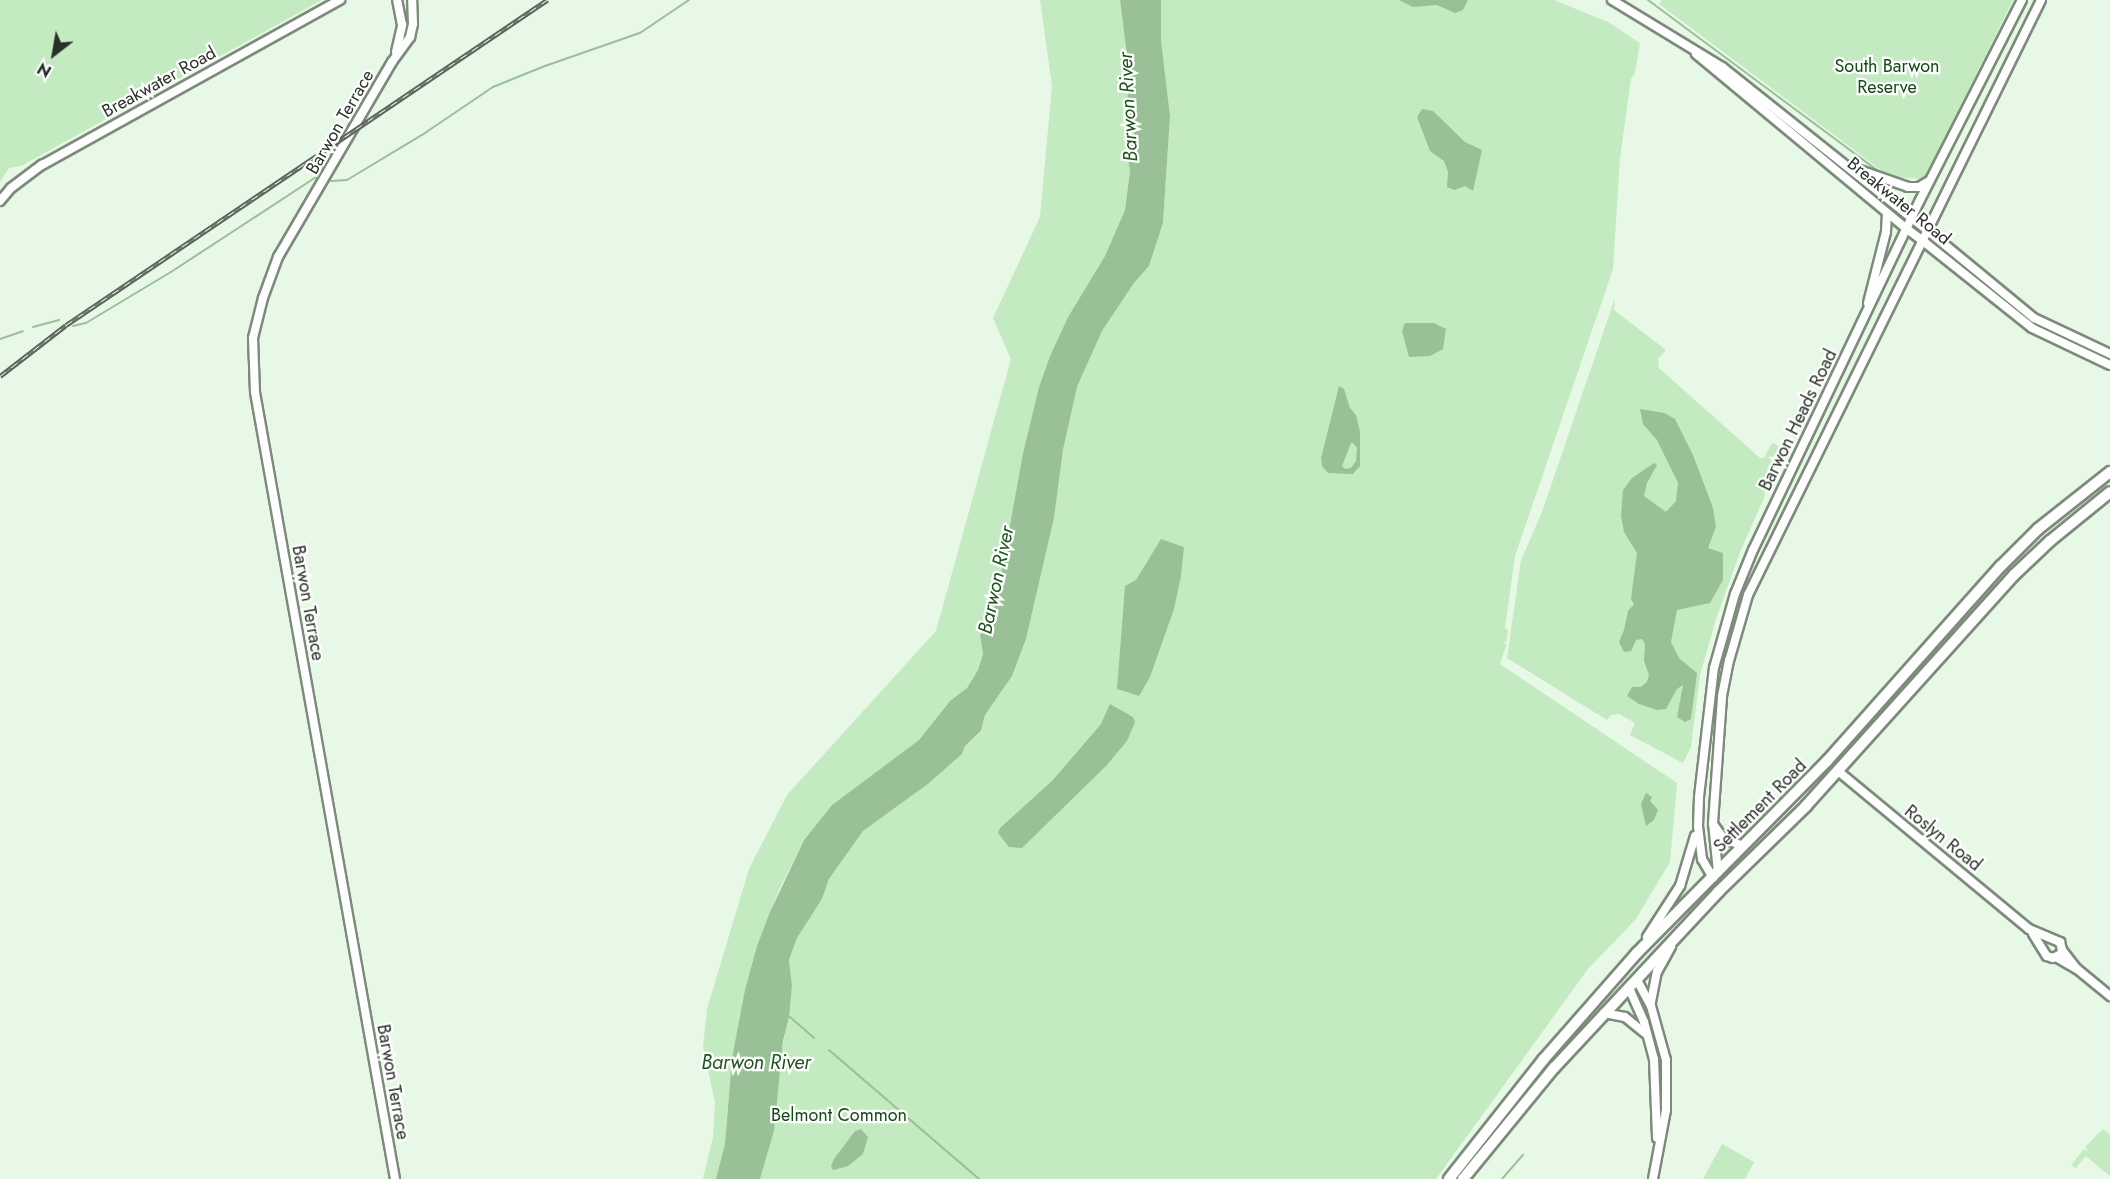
<!DOCTYPE html>
<html>
<head>
<meta charset="utf-8">
<style>
	body { margin:0 }
	#map { position:relative; width:2110px; height:1179px; overflow:hidden; background:#e7f8e6; font-family:Jost,sans-serif }
	div>[style] { position:absolute }
	[style*='--x'] { left:calc(var(--x)*1px); top:calc(var(--y)*1px); width:calc(var(--w)*1px); rotate:calc(var(--a)*1deg) }
	.green>* { inset:0; background:#c4eac2 }
	.water>* { inset:0; background:#99c097 }
	.stream>* { height:2px; margin:-1px; padding:0 1px; transform-origin:1px; border-radius:1px; background:#99c097 }
	.roads { filter:drop-shadow(2px 0 #7c8b7a) drop-shadow(-2px 0 #7c8b7a) drop-shadow(0 2px #7c8b7a) drop-shadow(0 -2px #7c8b7a) }
	.secondary>* { height:8px; margin:-4px; padding:0 4px; transform-origin:4px; border-radius:4px; background:#fff }
	.primary>* { height:8px; margin:-4px; padding:0 4px; transform-origin:4px; border-radius:4px; background:#fff }
	.highway>* { height:10px; margin:-5px; padding:0 5px; transform-origin:5px; border-radius:5px; background:#fff }
	.rail>* { height:4.5px; margin-top:-2.25px; transform-origin:0; background:repeating-linear-gradient(90deg,#fff 0 7px,#5c655b 0 14px); box-sizing:border-box; border-block:2px solid #5c655b }
	span { translate:-50% -50%; white-space:nowrap; text-align:center; line-height:1.15; -webkit-text-stroke:4.5px #fff; paint-order:stroke }
	.park-label { font-size:18px; color:#124914 }
	.street-label { font-size:18px; color:#293029 }
	.water-label { font-size:20px; color:#1f541f; font-style:italic }
	.north { position:absolute; left:24px; top:24px; width:60px; height:60px; -webkit-text-stroke:4px #fff; paint-order:stroke; rotate:211deg; font-size:16px; font-weight:700; line-height:24px; text-align:center; color:#293029 }
	.north::after { content:''; display:block; margin:auto; width:21px; height:27px; background:#293029; clip-path:polygon(50% 0,100% 100%,50% 72%,0 100%) }
</style>
</head>
<body>
<div id="map">
	<div class="green">
		<div style="clip-path:polygon(0 0,322px 0,21px 166px,9px 168px,0 182px)"></div>
		<div style="clip-path:polygon(1040px 0,1120px 0,1130px 80px,1126px 106px,1135px 131px,1127px 154px,1130px 171px,1125px 210px,1105px 256px,1068px 317px,1050px 356px,1039px 387px,1023px 453px,996px 602px,980px 635px,983px 654px,978px 670px,967px 688px,950px 701px,919px 740px,832px 805px,804px 840px,779px 890px,757px 946px,732px 1058px,725px 1144px,719px 1171px,716px 1179px,703px 1179px,713px 1137px,715px 1102px,703px 1047px,707px 1009px,749px 869px,787px 795px,936px 631px,1011px 359px,993px 318px,1040px 217px,1052px 86px)"></div>
		<div style="clip-path:polygon(1161px 0,1554px 0,1608px 22px,1640px 43px,1635px 73px,1631px 79px,1620px 158px,1613px 269px,1515px 556px,1505px 628px,1508px 630px,1507px 640px,1503px 645px,1507px 643px,1500px 664px,1677px 783px,1670px 862px,1636px 919px,1588px 969px,1436px 1179px,760px 1179px,774px 1131px,775px 1099px,792px 986px,789px 960px,797px 938px,822px 899px,829px 879px,863px 831px,928px 784px,962px 754px,965px 746px,981px 732px,985px 715px,1012px 676px,1026px 639px,1054px 518px,1063px 450px,1077px 387px,1102px 331px,1134px 283px,1149px 266px,1163px 223px,1170px 116px,1161px 40px)"></div>
		<div style="clip-path:polygon(1662px 0,2013px 0,1924px 179px,1890px 177px,1659px 4px)"></div>
		<div style="clip-path:polygon(1615px 298px,1614px 310px,1666px 350px,1658px 359px,1659px 368px,1760px 458px,1764px 458px,1772px 443px,1776px 444px,1783px 452px,1766px 484px,1764px 498px,1740px 552px,1717px 616px,1700px 675px,1691px 747px,1683px 763px,1630px 735px,1635px 723px,1619px 714px,1611px 715px,1607px 720px,1507px 658px,1521px 560px,1542px 512px)"></div>
		<div style="clip-path:polygon(2103px 1129px,2110px 1135px,2110px 1176px,2086px 1156px,2076px 1168px,2071px 1165px,2084px 1149px,2089px 1152px,2085px 1147px)"></div>
		<div style="clip-path:polygon(1722px 1144px,1754px 1162px,1745px 1179px,1703px 1179px)"></div>
	</div>
	<div class="water">
		<div style="clip-path:polygon(1120px 0,1161px 0,1161px 40px,1170px 116px,1163px 223px,1149px 266px,1134px 283px,1102px 331px,1077px 387px,1063px 450px,1054px 518px,1026px 639px,1012px 676px,985px 715px,981px 731px,965px 746px,962px 754px,928px 784px,863px 831px,829px 879px,822px 899px,797px 938px,789px 960px,792px 986px,789px 1017px,783px 1041px,774px 1131px,760px 1179px,716px 1179px,725px 1144px,732px 1058px,745px 990px,757px 946px,770px 912px,804px 840px,832px 805px,919px 740px,950px 701px,967px 688px,978px 670px,983px 654px,980px 635px,989px 621px,996px 602px,1023px 453px,1039px 387px,1050px 356px,1068px 317px,1105px 256px,1125px 210px,1130px 171px,1127px 154px,1135px 131px,1126px 106px,1130px 80px)"></div>
		<div style="clip-path:polygon(1399px 0,1468px 0,1463px 10px,1455px 13px,1437px 5px,1413px 7px)"></div>
		<div style="clip-path:polygon(1422px 109px,1433px 111px,1465px 142px,1482px 150px,1473px 191px,1465px 186px,1455px 190px,1447px 187px,1448px 172px,1444px 161px,1430px 151px,1417px 117px)"></div>
		<div style="clip-path:polygon(1405px 323px,1434px 323px,1446px 329px,1443px 349px,1430px 356px,1409px 357px,1402px 331px)"></div>
		<div style="clip-path:polygon(evenodd,1339px 386px,1344px 389px,1350px 408px,1356px 415px,1360px 432px,1360px 466px,1353px 474px,1328px 473px,1322px 466px,1321px 458px,1339px 386px,1351px 443px,1353px 443px,1357px 448px,1356px 461px,1351px 468px,1345px 469px,1342px 466px,1351px 443px)"></div>
		<div style="clip-path:polygon(1640px 409px,1664px 413px,1675px 419px,1693px 455px,1713px 508px,1716px 527px,1708px 548px,1723px 553px,1723px 580px,1710px 603px,1677px 610px,1671px 642px,1679px 658px,1697px 673px,1691px 719px,1685px 722px,1677px 717px,1683px 685px,1677px 689px,1666px 709px,1657px 710px,1639px 704px,1627px 696px,1632px 687px,1641px 687px,1647px 682px,1649px 675px,1644px 661px,1645px 644px,1642px 639px,1636px 640px,1631px 651px,1624px 652px,1619px 642px,1624px 630px,1628px 611px,1634px 604px,1631px 599px,1637px 553px,1624px 532px,1621px 516px,1623px 490px,1632px 478px,1654px 463px,1657px 465px,1647px 483px,1644px 496px,1666px 512px,1676px 501px,1678px 483px,1657px 440px,1643px 424px)"></div>
		<div style="clip-path:polygon(1161px 539px,1184px 547px,1181px 576px,1174px 609px,1150px 677px,1139px 696px,1117px 689px,1125px 586px,1136px 580px)"></div>
		<div style="clip-path:polygon(1110px 704px,1133px 717px,1135px 722px,1127px 741px,1106px 766px,1022px 848px,1009px 847px,998px 833px,1000px 828px,1053px 780px,1101px 724px)"></div>
		<div style="clip-path:polygon(1646px 793px,1652px 797px,1650px 801px,1658px 810px,1654px 820px,1646px 826px,1641px 804px)"></div>
		<div style="clip-path:polygon(861px 1129px,868px 1137px,863px 1154px,848px 1166px,833px 1170px,831px 1166px,834px 1159px,855px 1131px)"></div>
	</div>
	<div class="stream">
		<div style="--x:1648;--y:0;--w:292;--a:36.6"></div>
		<div style="--x:331;--y:181;--w:16;--a:-4"></div>
		<div style="--x:347;--y:180;--w:87;--a:-31"></div>
		<div style="--x:422;--y:135;--w:86;--a:-34.1"></div>
		<div style="--x:493;--y:87;--w:56;--a:-22"></div>
		<div style="--x:545;--y:66;--w:101;--a:-19.2"></div>
		<div style="--x:640;--y:33;--w:59;--a:-34"></div>
		<div style="--x:73;--y:326;--w:13;--a:-13"></div>
		<div style="--x:86;--y:323;--w:99;--a:-31"></div>
		<div style="--x:171;--y:272;--w:173;--a:-33.2"></div>
		<div style="--x:33;--y:327;--w:27;--a:-15"></div>
		<div style="--x:0;--y:339;--w:24;--a:-19"></div>
		<div style="--x:790;--y:1017;--w:32;--a:41"></div>
		<div style="--x:829;--y:1050;--w:198;--a:40.7"></div>
		<div style="--x:1502;--y:1179;--w:32;--a:-49"></div>
	</div>
	<div class="roads">
		<div class="secondary">
			<div style="--x:1612;--y:0;--w:129;--a:31.3"></div>
			<div style="--x:1722;--y:67;--w:243;--a:38.5"></div>
			<div style="--x:396;--y:52;--w:28;--a:-77"></div>
			<div style="--x:402;--y:25;--w:25;--a:-101"></div>
			<div style="--x:1696;--y:54;--w:274;--a:39.7"></div>
			<div style="--x:1851;--y:167;--w:60;--a:19.3"></div>
			<div style="--x:1908;--y:187;--w:11;--a:0"></div>
			<div style="--x:1919;--y:187;--w:12;--a:-31"></div>
			<div style="--x:0;--y:201;--w:17;--a:-50"></div>
			<div style="--x:11;--y:188;--w:39;--a:-37"></div>
			<div style="--x:42;--y:165;--w:341;--a:-29"></div>
			<div style="--x:1928;--y:231;--w:137;--a:39.4"></div>
			<div style="--x:2034;--y:318;--w:84;--a:25.3"></div>
			<div style="--x:1923;--y:241;--w:139;--a:38.6"></div>
			<div style="--x:2032;--y:328;--w:86;--a:25.4"></div>
			<div style="--x:1868;--y:303;--w:73;--a:-75.8"></div>
			<div style="--x:1886;--y:232;--w:18;--a:-87"></div>
			<div style="--x:1838;--y:771;--w:248;--a:39.6"></div>
			<div style="--x:2029;--y:929;--w:34;--a:23"></div>
			<div style="--x:2060;--y:942;--w:8;--a:76"></div>
			<div style="--x:2062;--y:950;--w:24;--a:52"></div>
			<div style="--x:2033;--y:934;--w:26;--a:58"></div>
			<div style="--x:2047;--y:956;--w:6;--a:18"></div>
			<div style="--x:2053;--y:958;--w:7;--a:-27"></div>
			<div style="--x:2056;--y:957;--w:24;--a:30"></div>
			<div style="--x:2077;--y:969;--w:43;--a:39.3"></div>
			<div style="--x:1637;--y:980;--w:30;--a:62"></div>
			<div style="--x:1651;--y:1006;--w:56;--a:74.5"></div>
			<div style="--x:1666;--y:1060;--w:50;--a:90"></div>
			<div style="--x:1666;--y:1110;--w:70;--a:100.7"></div>
			<div style="--x:1629;--y:988;--w:37;--a:66"></div>
			<div style="--x:1644;--y:1022;--w:38;--a:75"></div>
			<div style="--x:1654;--y:1059;--w:79;--a:87.8"></div>
			<div style="--x:1651;--y:1002;--w:31;--a:-79"></div>
			<div style="--x:1657;--y:972;--w:29;--a:-61"></div>
			<div style="--x:1604;--y:1013;--w:21;--a:11"></div>
			<div style="--x:1625;--y:1017;--w:27;--a:39"></div>
			<div style="--x:395;--y:1179;--w:799;--a:-100.09"></div>
			<div style="--x:255;--y:392;--w:54;--a:-92.1"></div>
			<div style="--x:253;--y:338;--w:41;--a:-76"></div>
			<div style="--x:263;--y:298;--w:44;--a:-69.9"></div>
			<div style="--x:278;--y:257;--w:226;--a:-59.7"></div>
			<div style="--x:392;--y:62;--w:31;--a:-54"></div>
			<div style="--x:410;--y:37;--w:13;--a:-77"></div>
			<div style="--x:413;--y:24;--w:24;--a:-92"></div>
		</div>
		<div class="primary">
			<div style="--x:1912;--y:218;--w:21;--a:39"></div>
			<div style="--x:1907;--y:229;--w:20;--a:37"></div>
			<div style="--x:1713;--y:824;--w:17;--a:54"></div>
			<div style="--x:1723;--y:838;--w:22;--a:22"></div>
			<div style="--x:1718;--y:872;--w:49;--a:-95.8"></div>
			<div style="--x:1713;--y:823;--w:127;--a:-85.9"></div>
			<div style="--x:1722;--y:696;--w:36;--a:-79"></div>
			<div style="--x:1729;--y:661;--w:69;--a:-73.9"></div>
			<div style="--x:1748;--y:595;--w:663;--a:-63.78"></div>
			<div style="--x:1713;--y:878;--w:22;--a:-120"></div>
			<div style="--x:1702;--y:859;--w:33;--a:-97"></div>
			<div style="--x:1698;--y:826;--w:29;--a:-88"></div>
			<div style="--x:1699;--y:797;--w:130;--a:-83.4"></div>
			<div style="--x:1714;--y:668;--w:77;--a:-74.2"></div>
			<div style="--x:1735;--y:594;--w:48;--a:-67.8"></div>
			<div style="--x:1753;--y:550;--w:386;--a:-64.5"></div>
			<div style="--x:1919;--y:202;--w:227;--a:-63"></div>
			<div style="--x:1647;--y:937;--w:61;--a:-57.1"></div>
			<div style="--x:1680;--y:886;--w:52;--a:-73.3"></div>
		</div>
		<div class="highway">
			<div style="--x:1449;--y:1179;--w:152;--a:-51.7"></div>
			<div style="--x:1543;--y:1060;--w:142;--a:-48.7"></div>
			<div style="--x:1637;--y:953;--w:270;--a:-45.3"></div>
			<div style="--x:1827;--y:761;--w:261;--a:-48.3"></div>
			<div style="--x:2001;--y:566;--w:52;--a:-45"></div>
			<div style="--x:2038;--y:529;--w:92;--a:-38.4"></div>
			<div style="--x:1463;--y:1179;--w:144;--a:-50.7"></div>
			<div style="--x:1554;--y:1068;--w:241;--a:-47"></div>
			<div style="--x:1718;--y:892;--w:123;--a:-44.3"></div>
			<div style="--x:1806;--y:806;--w:311;--a:-48"></div>
			<div style="--x:2014;--y:575;--w:50;--a:-43.4"></div>
			<div style="--x:2050;--y:541;--w:77;--a:-39.2"></div>
		</div>
	</div>
	<div class="rail">
		<div style="--x:0;--y:376;--w:83;--a:-37.7"></div>
		<div style="--x:66;--y:325;--w:581;--a:-34.05"></div>
	</div>
	<div class="park-label">
		<span style="left:1887px;top:77px">South Barwon<br>Reserve</span>
		<span style="left:839px;top:1115px">Belmont Common</span>
	</div>
	<div class="street-label">
		<span style="left:159px;top:82px;rotate:-29deg">Breakwater Road</span>
		<span style="left:340px;top:122px;rotate:-60deg">Barwon Terrace</span>
		<span style="left:1899px;top:201px;rotate:39deg">Breakwater Road</span>
		<span style="left:1798px;top:420px;rotate:-64deg">Barwon Heads Road</span>
		<span style="left:308px;top:603px;rotate:80deg">Barwon Terrace</span>
		<span style="left:1760px;top:806px;rotate:-45deg">Settlement Road</span>
		<span style="left:1943px;top:838px;rotate:39deg">Roslyn Road</span>
		<span style="left:393px;top:1082px;rotate:80deg">Barwon Terrace</span>
	</div>
	<div class="water-label">
		<span style="left:1128px;top:107px;rotate:-93deg">Barwon River</span>
		<span style="left:996px;top:580px;rotate:-78deg">Barwon River</span>
		<span style="left:756px;top:1062px">Barwon River</span>
	</div>
	<div class="north">N</div>
</div>
</body>
</html>
